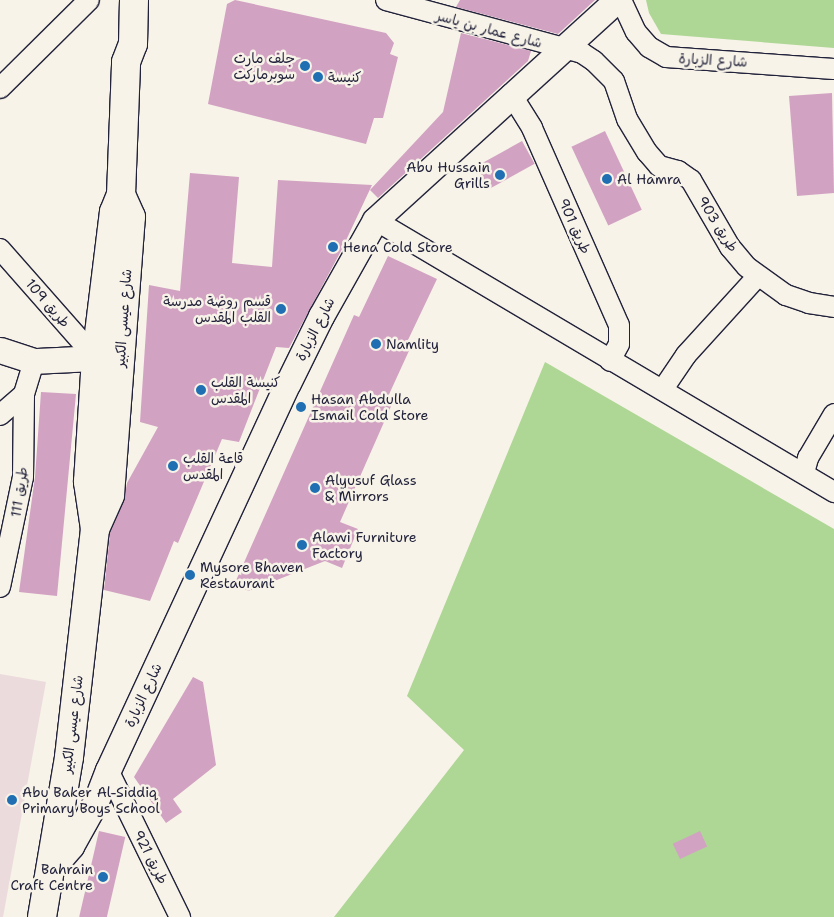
<!DOCTYPE html>
<html>
<head>
<meta charset="utf-8">
<style>
	body { margin:0 }
	#map { position:relative; width:834px; height:917px; overflow:hidden; background:#f7f3e8; font-family:"Shantell Sans","Playpen Sans Arabic",sans-serif }
	div>[style] { position:absolute }
	[style*='--x'] { left:calc(var(--x)*1px); top:calc(var(--y)*1px); width:calc(var(--w)*1px); rotate:calc(var(--a)*1deg) }
	.built>* { inset:0; background:#ecdbdd }
	.green>* { inset:0; background:#aed795 }
	.building>* { inset:0; background:#d2a2c2; transform-origin:0 0 }
	.roads { filter:drop-shadow(1px 0 #22223b) drop-shadow(-1px 0 #22223b) drop-shadow(0 1px #22223b) drop-shadow(0 -1px #22223b) }
	.minor>* { height:20px; margin:-10px; padding:0 10px; transform-origin:10px; border-radius:10px; background:#f7f3e8 }
	.tertiary>* { height:25px; margin:-12.5px; padding:0 12.5px; transform-origin:12.5px; border-radius:12.5px; background:#f7f3e8 }
	.secondary>* { height:28px; margin:-14px; padding:0 14px; transform-origin:14px; border-radius:14px; background:#f7f3e8 }
	.dots>* { width:14px; height:14px; translate:-50% -50%; box-sizing:border-box; border:2px solid #f7f3e8; border-radius:50% }
	span { translate:-50% -50%; white-space:nowrap; text-align:center; line-height:1.15; -webkit-text-stroke:5px #f7f3e8; paint-order:stroke }
	.street-label { font-size:14px; color:#22223b }
	.poi-label { font-size:14px; color:#22223b }
	.right { translate:-100% -50%; text-align:right }
	.left { translate:0 -50%; text-align:left }
</style>
</head>
<body>
<div id="map">
	<div class="built">
		<div style="clip-path:polygon(0 674px,46px 682px,3px 917px,0 917px)"></div>
	</div>
	<div class="green">
		<div style="clip-path:polygon(646px 0,834px 0,834px 48px,661px 34px,649px 13px)"></div>
		<div style="clip-path:polygon(545px 362px,834px 529px,834px 917px,334px 917px,464px 750px,407px 696px)"></div>
	</div>
	<div class="building">
		<div style="clip-path:polygon(235px 0,386px 33px,394px 43px,390px 54px,398px 57px,383px 118px,374px 118px,366px 144px,208px 104px,227px 4px)"></div>
		<div style="clip-path:polygon(460px 0,595px 0,558px 34px,456px 7px)"></div>
		<div style="clip-path:polygon(461px 33px,531px 51px,528px 61px,378px 198px,370px 190px,443px 112px)"></div>
		<div style="clip-path:polygon(832px 93px,834px 193px,797px 196px,789px 96px)"></div>
		<div style="left:605px;top:131px;width:87px;height:37px;rotate:65deg"></div>
		<div style="left:522px;top:141px;width:26px;height:52px;rotate:61deg"></div>
		<div style="clip-path:polygon(190px 173px,239px 177px,232px 263px,272px 267px,278px 180px,372px 185px,341px 251px,289px 348px,276px 347px,239px 442px,222px 439px,178px 543px,174px 541px,150px 601px,104px 590px,110px 533px,124px 501px,127px 483px,158px 427px,140px 422px,149px 285px,180px 291px)"></div>
		<div style="clip-path:polygon(388px 256px,437px 279px,408px 340px,413px 342px,386px 401px,392px 404px,340px 522px,358px 529px,342px 568px,325px 561px,249px 591px,234px 585px,354px 315px,359px 317px)"></div>
		<div style="clip-path:polygon(41px 392px,76px 394px,57px 596px,19px 592px,35px 477px)"></div>
		<div style="clip-path:polygon(193px 677px,203px 682px,216px 765px,173px 799px,182px 812px,166px 823px,134px 777px)"></div>
		<div style="left:99px;top:831px;width:27px;height:88px;rotate:13deg"></div>
		<div style="left:700px;top:831px;width:17px;height:30px;rotate:65deg"></div>
	</div>
	<div class="roads">
		<div class="minor">
			<div style="--x:386;--y:0;--w:203;--a:15.1"></div>
			<div style="--x:582;--y:53;--w:14;--a:34"></div>
			<div style="--x:594;--y:61;--w:28;--a:45"></div>
			<div style="--x:614;--y:81;--w:40;--a:71.1"></div>
			<div style="--x:627;--y:119;--w:39;--a:59"></div>
			<div style="--x:647;--y:152;--w:18;--a:49"></div>
			<div style="--x:659;--y:166;--w:20;--a:15"></div>
			<div style="--x:678;--y:171;--w:16;--a:35"></div>
			<div style="--x:691;--y:180;--w:78;--a:59.8"></div>
			<div style="--x:730;--y:247;--w:26;--a:50"></div>
			<div style="--x:747;--y:267;--w:48;--a:35.7"></div>
			<div style="--x:786;--y:295;--w:24;--a:19"></div>
			<div style="--x:809;--y:303;--w:25;--a:9"></div>
			<div style="--x:621;--y:0;--w:35;--a:65"></div>
			<div style="--x:636;--y:32;--w:20;--a:49"></div>
			<div style="--x:649;--y:47;--w:20;--a:30"></div>
			<div style="--x:666;--y:57;--w:168;--a:4.1"></div>
			<div style="--x:0;--y:88;--w:125;--a:-44.7"></div>
			<div style="--x:511;--y:94;--w:40;--a:58"></div>
			<div style="--x:532;--y:128;--w:215;--a:66.2"></div>
			<div style="--x:619;--y:325;--w:19;--a:90"></div>
			<div style="--x:619;--y:344;--w:19;--a:118"></div>
			<div style="--x:375;--y:220;--w:534;--a:30.65"></div>
			<div style="--x:0;--y:249;--w:145;--a:48.6"></div>
			<div style="--x:663;--y:389;--w:41;--a:-55.9"></div>
			<div style="--x:686;--y:355;--w:107;--a:-47.7"></div>
			<div style="--x:0;--y:415;--w:32;--a:-41"></div>
			<div style="--x:24;--y:394;--w:34;--a:-73"></div>
			<div style="--x:804;--y:473;--w:16;--a:-75"></div>
			<div style="--x:808;--y:458;--w:51;--a:-59.4"></div>
			<div style="--x:0;--y:587;--w:112;--a:-78.2"></div>
			<div style="--x:23;--y:477;--w:83;--a:-89.3"></div>
			<div style="--x:108;--y:770;--w:164;--a:63.9"></div>
		</div>
		<div class="tertiary">
			<div style="--x:0;--y:350;--w:36;--a:18"></div>
			<div style="--x:34;--y:361;--w:62;--a:-2.8"></div>
			<div style="--x:52;--y:868;--w:29;--a:-49"></div>
			<div style="--x:71;--y:846;--w:51;--a:-60.9"></div>
			<div style="--x:96;--y:801;--w:33;--a:-69"></div>
			<div style="--x:108;--y:770;--w:427;--a:-65.1"></div>
			<div style="--x:288;--y:383;--w:75;--a:-63.8"></div>
			<div style="--x:321;--y:316;--w:110;--a:-60.6"></div>
			<div style="--x:375;--y:220;--w:327;--a:-42.3"></div>
		</div>
		<div class="secondary">
			<div style="--x:95;--y:529;--w:48;--a:-98.5"></div>
			<div style="--x:88;--y:482;--w:124;--a:-86.3"></div>
			<div style="--x:96;--y:358;--w:147;--a:-83"></div>
			<div style="--x:114;--y:212;--w:18;--a:-68"></div>
			<div style="--x:121;--y:195;--w:133;--a:-87.8"></div>
			<div style="--x:126;--y:62;--w:19;--a:-69"></div>
			<div style="--x:133;--y:44;--w:44;--a:-88.7"></div>
			<div style="--x:42;--y:917;--w:162;--a:-80.4"></div>
			<div style="--x:69;--y:757;--w:229;--a:-83.5"></div>
			<div style="--x:95;--y:529;--w:37;--a:-66"></div>
			<div style="--x:110;--y:495;--w:279;--a:-85.7"></div>
			<div style="--x:131;--y:217;--w:24;--a:-114"></div>
		</div>
	</div>
	<div class="dots">
		<div style="left:305px;top:66px;background:#1f6fb2"></div>
		<div style="left:318px;top:77px;background:#1f6fb2"></div>
		<div style="left:500px;top:175px;background:#1f6fb2"></div>
		<div style="left:607px;top:179px;background:#1f6fb2"></div>
		<div style="left:333px;top:247px;background:#1f6fb2"></div>
		<div style="left:281px;top:309px;background:#1f6fb2"></div>
		<div style="left:376px;top:344px;background:#1f6fb2"></div>
		<div style="left:201px;top:390px;background:#1f6fb2"></div>
		<div style="left:301px;top:407px;background:#1f6fb2"></div>
		<div style="left:173px;top:466px;background:#1f6fb2"></div>
		<div style="left:315px;top:488px;background:#1f6fb2"></div>
		<div style="left:302px;top:545px;background:#1f6fb2"></div>
		<div style="left:190px;top:575px;background:#1f6fb2"></div>
		<div style="left:12px;top:800px;background:#1f6fb2"></div>
		<div style="left:103px;top:877px;background:#1f6fb2"></div>
	</div>
	<div class="street-label">
		<span style="left:489px;top:29px;rotate:15deg">شارع عمار بن ياسر</span>
		<span style="left:713px;top:60px;rotate:3deg">شارع الزبارة</span>
		<span style="left:718px;top:224px;rotate:58deg">طريق 903</span>
		<span style="left:575px;top:226px;rotate:66deg">طريق 901</span>
		<span style="left:48px;top:303px;rotate:49deg">طريق 109</span>
		<span style="left:123px;top:318px;rotate:-86deg">شارع عيسى الكبير</span>
		<span style="left:315px;top:329px;rotate:-63deg">شارع الزبارة</span>
		<span style="left:19px;top:492px;rotate:-82deg">طريق 111</span>
		<span style="left:143px;top:695px;rotate:-65deg">شارع الزبارة</span>
		<span style="left:72px;top:724px;rotate:-83deg">شارع عيسى الكبير</span>
		<span style="left:151px;top:857px;rotate:63deg">طريق 921</span>
	</div>
	<div class="poi-label">
		<span class="right" style="left:295px;top:66px">جلف مارت<br>سوبرماركت</span>
		<span class="left" style="left:328px;top:77px">كنيسة</span>
		<span class="right" style="left:490px;top:175px">Abu Hussain<br>Grills</span>
		<span class="left" style="left:617px;top:179px">Al Hamra</span>
		<span class="left" style="left:343px;top:247px">Hena Cold Store</span>
		<span class="right" style="left:271px;top:309px">قسم روضة مدرسة<br>القلب المقدس</span>
		<span class="left" style="left:386px;top:344px">Namlity</span>
		<span class="left" style="left:211px;top:390px">كنيسة القلب<br>المقدس</span>
		<span class="left" style="left:311px;top:407px">Hasan Abdulla<br>Ismail Cold Store</span>
		<span class="left" style="left:183px;top:466px">قاعة القلب<br>المقدس</span>
		<span class="left" style="left:325px;top:488px">Alyusuf Glass<br>&amp; Mirrors</span>
		<span class="left" style="left:312px;top:545px">Alawi Furniture<br>Factory</span>
		<span class="left" style="left:200px;top:575px">Mysore Bhaven<br>Restaurant</span>
		<span class="left" style="left:22px;top:800px">Abu Baker Al-Siddiq<br>Primary Boys School</span>
		<span class="right" style="left:93px;top:877px">Bahrain<br>Craft Centre</span>
	</div>
</div>
</body>
</html>
